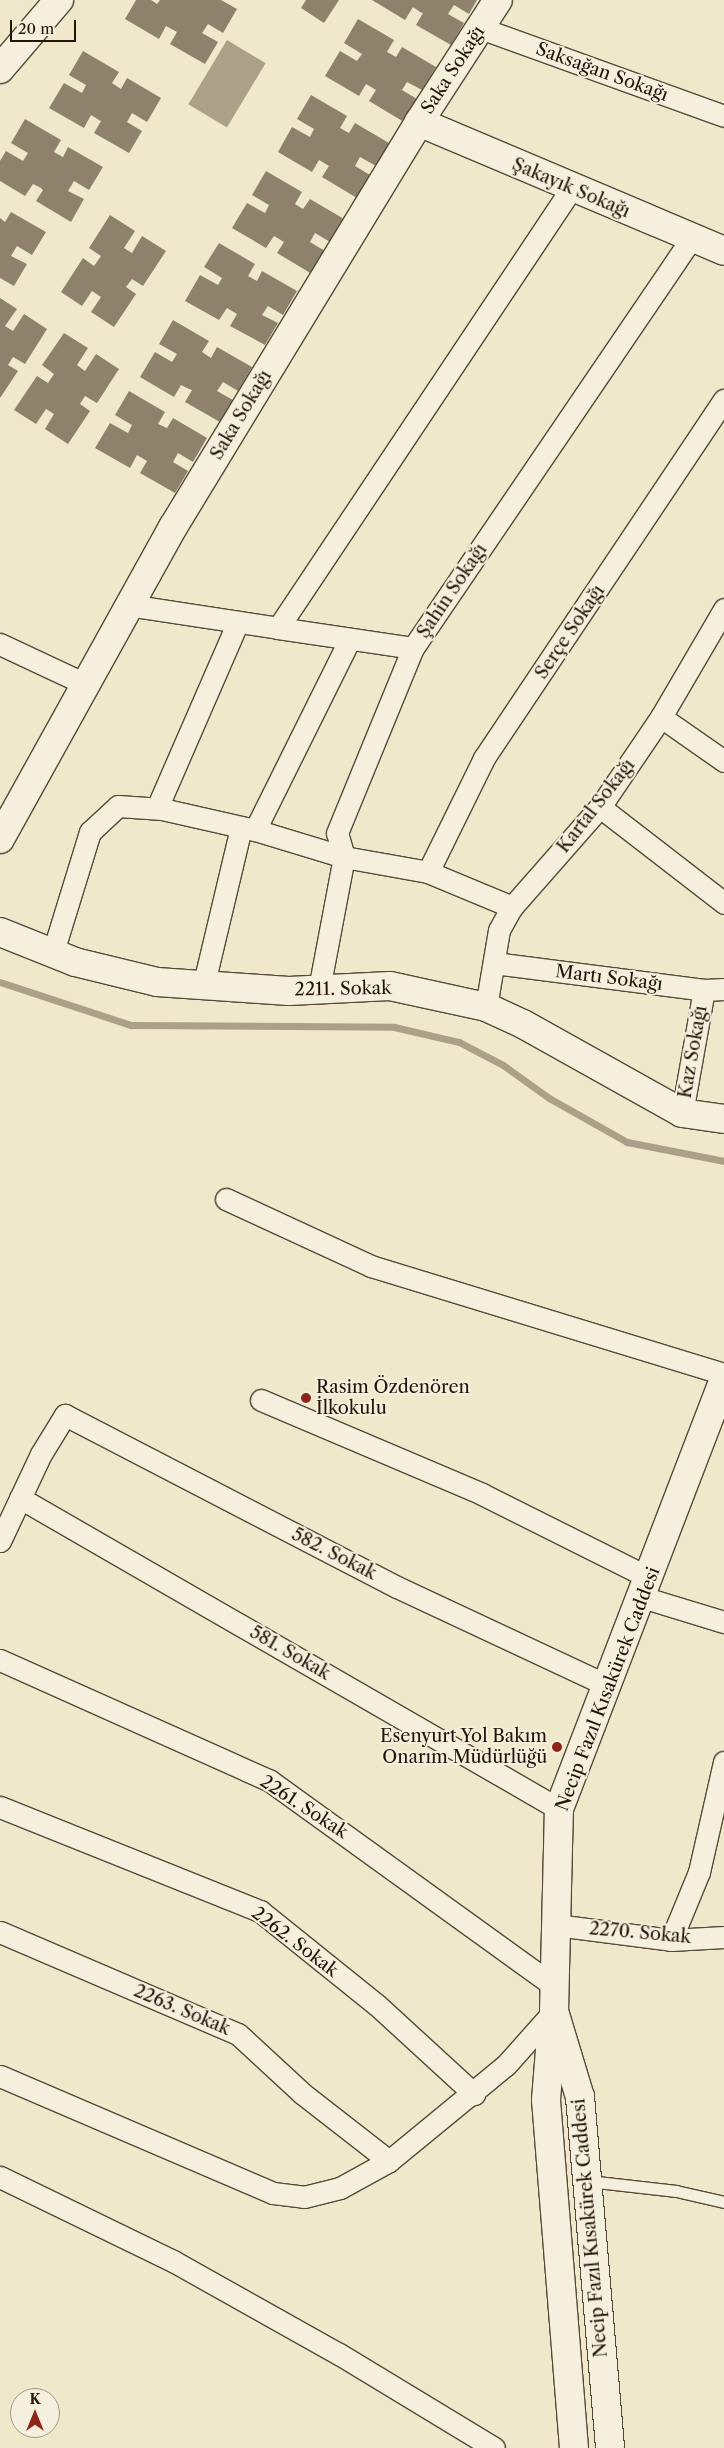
<!DOCTYPE html>
<html>
<head>
<meta charset="utf-8">
<style>
	body { margin:0 }
	#map { position:relative; width:724px; height:2448px; overflow:hidden; background:#f0e8ca; font-family:"Libre Caslon Text",serif }
	div>[style] { position:absolute }
	[style*='--x'] { left:calc(var(--x)*1px); top:calc(var(--y)*1px); width:calc(var(--w)*1px); rotate:calc(var(--a)*1deg) }
	.water>* { inset:0; background:#aba088; transform-origin:0 0 }
	.stream>* { height:7px; margin:-3.5px; padding:0 3.5px; transform-origin:3.5px; border-radius:3.5px; background:#aba088 }
	.building>* { inset:0; background:#8e826d }
	.roads { filter:drop-shadow(1px 0 #574938) drop-shadow(-1px 0 #574938) drop-shadow(0 1px #574938) drop-shadow(0 -1px #574938) }
	.service>* { height:11px; margin:-5.5px; padding:0 5.5px; transform-origin:5.5px; border-radius:5.5px; background:#f5f0dd }
	.minor>* { height:21px; margin:-10.5px; padding:0 10.5px; transform-origin:10.5px; border-radius:10.5px; background:#f5f0dd }
	.tertiary>* { height:28px; margin:-14px; padding:0 14px; transform-origin:14px; border-radius:14px; background:#f5f0dd }
	.secondary>* { height:28px; margin:-14px; padding:0 14px; transform-origin:14px; border-radius:14px; background:#f5f0dd }
	.dots>* { width:14px; height:14px; translate:-50% -50%; box-sizing:border-box; border:2px solid #f5f0dd; border-radius:50% }
	span { translate:-50% -50%; white-space:nowrap; text-align:center; line-height:1.15; -webkit-text-stroke:4px #f5f0dd; paint-order:stroke }
	.street-label { font-size:18px; color:#241408 }
	.poi-label { font-size:18px; color:#241408 }
	.left { translate:0 -50%; text-align:left }
	.right { translate:-100% -50%; text-align:right }
	.north { position:absolute; left:10px; top:2388px; width:50px; height:50px; box-sizing:border-box; background:#f5f0dd; border:1px solid #a19888; border-radius:50%; rotate:0deg; font-size:14px; font-weight:700; line-height:20px; text-align:center; color:#241408 }
	.north::after { content:''; display:block; margin:auto; width:18px; height:22px; background:#8f2418; clip-path:polygon(50% 0,100% 100%,50% 72%,0 100%) }
	.scale { position:absolute; left:10px; top:20px; width:66px; height:22px; box-sizing:border-box; border:2px solid #241408; border-top:0; padding-left:6px; font-size:15px; line-height:18px; white-space:nowrap; color:#241408; -webkit-text-stroke:4px #f5f0dd; paint-order:stroke }
</style>
</head>
<body>
<div id="map">
	<div class="water">
		<div style="left:227px;top:40px;width:45px;height:75px;rotate:31deg"></div>
	</div>
	<div class="stream">
		<div style="--x:0;--y:982;--w:138;--a:18.2"></div>
		<div style="--x:131;--y:1025;--w:263;--a:0.4"></div>
		<div style="--x:394;--y:1027;--w:67;--a:13"></div>
		<div style="--x:459;--y:1042;--w:50;--a:27.6"></div>
		<div style="--x:503;--y:1065;--w:57;--a:35.7"></div>
		<div style="--x:549;--y:1098;--w:90;--a:29.4"></div>
		<div style="--x:627;--y:1142;--w:99;--a:11.1"></div>
	</div>
	<div class="building">
		<div style="clip-path:polygon(136px 0,151px 0,157px 4px,160px 0,221px 0,237px 9px,223px 33px,208px 24px,202px 33px,218px 42px,205px 64px,170px 44px,177px 32px,166px 26px,159px 39px,125px 19px)"></div>
		<div style="clip-path:polygon(306px 0,339px 0,324px 23px,301px 8px)"></div>
		<div style="clip-path:polygon(372px 0,477px 0,469px 14px,454px 5px,448px 14px,464px 23px,451px 45px,416px 25px,423px 13px,420px 12px,413px 7px,405px 20px)"></div>
		<div style="clip-path:polygon(358px 19px,394px 40px,387px 52px,396px 57px,402px 47px,436px 67px,422px 90px,407px 82px,402px 90px,417px 99px,404px 122px,369px 101px,376px 90px,366px 84px,359px 96px,325px 76px,340px 51px,357px 61px,362px 54px,344px 43px)"></div>
		<div style="clip-path:polygon(83px 51px,119px 72px,112px 83px,121px 89px,127px 78px,161px 98px,147px 122px,132px 113px,127px 122px,142px 131px,129px 153px,94px 133px,101px 121px,99px 120px,91px 115px,84px 128px,49px 108px,64px 83px,82px 93px,86px 85px,69px 75px)"></div>
		<div style="clip-path:polygon(311px 95px,347px 116px,340px 128px,349px 133px,355px 123px,389px 143px,376px 166px,360px 157px,355px 166px,370px 175px,357px 198px,322px 177px,329px 166px,319px 160px,312px 172px,278px 152px,292px 127px,310px 137px,314px 129px,297px 119px)"></div>
		<div style="clip-path:polygon(25px 119px,61px 140px,54px 152px,63px 157px,68px 147px,103px 167px,89px 190px,74px 181px,68px 191px,84px 199px,71px 222px,36px 201px,43px 190px,41px 188px,33px 184px,25px 196px,0 181px,0 161px,6px 151px,23px 161px,28px 153px,11px 143px)"></div>
		<div style="clip-path:polygon(266px 171px,302px 192px,295px 204px,303px 209px,310px 199px,344px 219px,330px 242px,315px 233px,310px 242px,325px 251px,312px 274px,277px 253px,284px 242px,274px 236px,266px 248px,232px 228px,247px 203px,265px 213px,269px 205px,252px 195px)"></div>
		<div style="clip-path:polygon(11px 212px,46px 232px,32px 255px,17px 246px,11px 256px,27px 264px,14px 286px,0 278px,0 218px,5px 222px)"></div>
		<div style="clip-path:polygon(110px 215px,135px 231px,124px 248px,132px 253px,142px 236px,166px 251px,143px 286px,132px 279px,126px 287px,136px 294px,114px 327px,91px 312px,101px 297px,92px 291px,82px 306px,61px 292px,83px 258px,94px 266px,101px 256px,89px 248px)"></div>
		<div style="clip-path:polygon(219px 243px,255px 264px,248px 276px,257px 281px,262px 271px,297px 291px,283px 315px,268px 306px,262px 315px,278px 323px,265px 345px,230px 326px,237px 314px,227px 308px,219px 320px,185px 301px,200px 275px,218px 285px,222px 278px,204px 267px)"></div>
		<div style="clip-path:polygon(0 298px,17px 309px,5px 326px,13px 331px,24px 314px,47px 329px,25px 364px,13px 357px,8px 365px,18px 371px,0 398px)"></div>
		<div style="clip-path:polygon(173px 320px,209px 341px,202px 352px,211px 358px,217px 347px,252px 367px,238px 391px,223px 382px,217px 391px,233px 400px,220px 422px,185px 402px,192px 390px,189px 389px,181px 385px,174px 397px,140px 377px,155px 352px,172px 362px,177px 354px,159px 344px)"></div>
		<div style="clip-path:polygon(64px 333px,88px 348px,77px 365px,85px 371px,96px 354px,119px 369px,97px 403px,85px 396px,80px 404px,90px 411px,68px 444px,45px 429px,54px 414px,46px 409px,36px 424px,14px 410px,37px 376px,48px 383px,54px 374px,42px 365px)"></div>
		<div style="clip-path:polygon(129px 391px,165px 412px,158px 424px,167px 428px,173px 418px,207px 438px,193px 462px,178px 453px,173px 462px,188px 471px,175px 493px,140px 473px,147px 461px,137px 455px,130px 468px,95px 448px,110px 423px,128px 433px,132px 425px,115px 415px)"></div>
	</div>
	<div class="roads">
		<div class="service">
			<div style="--x:588;--y:2181;--w:89;--a:6.5"></div>
			<div style="--x:676;--y:2191;--w:49;--a:12.9"></div>
		</div>
		<div class="minor">
			<div style="--x:480;--y:28;--w:259;--a:19.8"></div>
			<div style="--x:128;--y:605;--w:152;--a:8.7"></div>
			<div style="--x:278;--y:628;--w:528;--a:-56.28"></div>
			<div style="--x:278;--y:628;--w:136;--a:8.4"></div>
			<div style="--x:0;--y:644;--w:96;--a:25.2"></div>
			<div style="--x:661;--y:717;--w:77;--a:34.9"></div>
			<div style="--x:600;--y:807;--w:157;--a:37.7"></div>
			<div style="--x:157;--y:808;--w:203;--a:-66.5"></div>
			<div style="--x:255;--y:830;--w:213;--a:-63.6"></div>
			<div style="--x:428;--y:872;--w:127;--a:-63.8"></div>
			<div style="--x:484;--y:758;--w:431;--a:-56.2"></div>
			<div style="--x:53;--y:952;--w:126;--a:-72.9"></div>
			<div style="--x:90;--y:832;--w:38;--a:-43"></div>
			<div style="--x:118;--y:806;--w:44;--a:3.9"></div>
			<div style="--x:162;--y:809;--w:95;--a:12.7"></div>
			<div style="--x:255;--y:830;--w:93;--a:16.9"></div>
			<div style="--x:344;--y:857;--w:85;--a:10.1"></div>
			<div style="--x:428;--y:872;--w:91;--a:22.6"></div>
			<div style="--x:494;--y:963;--w:212;--a:7.3"></div>
			<div style="--x:704;--y:990;--w:20;--a:-3"></div>
			<div style="--x:203;--y:987;--w:164;--a:-76.6"></div>
			<div style="--x:319;--y:989;--w:134;--a:-79.3"></div>
			<div style="--x:344;--y:857;--w:25;--a:-106"></div>
			<div style="--x:337;--y:833;--w:200;--a:-67.7"></div>
			<div style="--x:413;--y:648;--w:497;--a:-55.8"></div>
			<div style="--x:486;--y:1007;--w:78;--a:-80.4"></div>
			<div style="--x:499;--y:930;--w:26;--a:-61"></div>
			<div style="--x:512;--y:907;--w:133;--a:-48.7"></div>
			<div style="--x:600;--y:807;--w:109;--a:-55.9"></div>
			<div style="--x:661;--y:717;--w:125;--a:-59.7"></div>
			<div style="--x:682;--y:1113;--w:125;--a:-79.9"></div>
			<div style="--x:226;--y:1199;--w:160;--a:24.8"></div>
			<div style="--x:371;--y:1266;--w:369;--a:17"></div>
			<div style="--x:261;--y:1400;--w:240;--a:23"></div>
			<div style="--x:482;--y:1494;--w:188;--a:26.6"></div>
			<div style="--x:20;--y:1498;--w:622;--a:29.98"></div>
			<div style="--x:0;--y:1541;--w:96;--a:-64.8"></div>
			<div style="--x:41;--y:1454;--w:46;--a:-58.4"></div>
			<div style="--x:65;--y:1415;--w:374;--a:27.4"></div>
			<div style="--x:397;--y:1587;--w:233;--a:25.1"></div>
			<div style="--x:642;--y:1597;--w:86;--a:17"></div>
			<div style="--x:0;--y:1660;--w:296;--a:24.1"></div>
			<div style="--x:270;--y:1781;--w:350;--a:35.8"></div>
			<div style="--x:0;--y:1807;--w:280;--a:21.8"></div>
			<div style="--x:260;--y:1911;--w:150;--a:38.8"></div>
			<div style="--x:377;--y:2005;--w:132;--a:42.5"></div>
			<div style="--x:556;--y:1925;--w:116;--a:7.4"></div>
			<div style="--x:671;--y:1940;--w:53;--a:-3.2"></div>
			<div style="--x:0;--y:1932;--w:259;--a:23.2"></div>
			<div style="--x:238;--y:2034;--w:88;--a:42.7"></div>
			<div style="--x:303;--y:2094;--w:109;--a:37.9"></div>
			<div style="--x:671;--y:1940;--w:74;--a:-67.6"></div>
			<div style="--x:699;--y:1872;--w:113;--a:-77.2"></div>
			<div style="--x:0;--y:2076;--w:297;--a:23.2"></div>
			<div style="--x:273;--y:2193;--w:31;--a:7"></div>
			<div style="--x:304;--y:2197;--w:37;--a:-14"></div>
			<div style="--x:340;--y:2188;--w:56;--a:-28.9"></div>
			<div style="--x:389;--y:2161;--w:151;--a:-39.4"></div>
			<div style="--x:506;--y:2065;--w:72;--a:-48.4"></div>
			<div style="--x:0;--y:2177;--w:192;--a:25.9"></div>
			<div style="--x:173;--y:2261;--w:190;--a:29.3"></div>
			<div style="--x:339;--y:2354;--w:181;--a:31.2"></div>
		</div>
		<div class="tertiary">
			<div style="--x:0;--y:69;--w:91;--a:-49.5"></div>
			<div style="--x:419;--y:122;--w:331;--a:22.9"></div>
			<div style="--x:0;--y:839;--w:357;--a:-61"></div>
			<div style="--x:173;--y:527;--w:474;--a:-58.7"></div>
			<div style="--x:419;--y:122;--w:145;--a:-57.1"></div>
			<div style="--x:0;--y:932;--w:81;--a:21.8"></div>
			<div style="--x:75;--y:962;--w:84;--a:13.7"></div>
			<div style="--x:157;--y:982;--w:132;--a:3.9"></div>
			<div style="--x:289;--y:991;--w:101;--a:-2.8"></div>
			<div style="--x:390;--y:986;--w:98;--a:12.3"></div>
			<div style="--x:486;--y:1007;--w:41;--a:24.7"></div>
			<div style="--x:523;--y:1024;--w:182;--a:29.2"></div>
			<div style="--x:682;--y:1113;--w:42;--a:8.1"></div>
			<div style="--x:554;--y:2011;--w:202;--a:-88.6"></div>
			<div style="--x:559;--y:1809;--w:461;--a:-69"></div>
		</div>
		<div class="secondary">
			<div style="--x:554;--y:2011;--w:90;--a:73.2"></div>
			<div style="--x:580;--y:2097;--w:352;--a:85.1"></div>
			<div style="--x:552;--y:2025;--w:75;--a:94.6"></div>
			<div style="--x:546;--y:2100;--w:349;--a:85.4"></div>
		</div>
	</div>
	<div class="dots">
		<div style="left:306px;top:1398px;background:#8f2418"></div>
		<div style="left:557px;top:1747px;background:#8f2418"></div>
	</div>
	<div class="street-label">
		<span style="left:453px;top:70px;rotate:-57deg">Saka Sokağı</span>
		<span style="left:602px;top:72px;rotate:20deg">Saksağan Sokağı</span>
		<span style="left:571px;top:188px;rotate:23deg">Şakayık Sokağı</span>
		<span style="left:241px;top:415px;rotate:-59deg">Saka Sokağı</span>
		<span style="left:452px;top:591px;rotate:-56deg">Şahin Sokağı</span>
		<span style="left:570px;top:632px;rotate:-56deg">Serçe Sokağı</span>
		<span style="left:596px;top:806px;rotate:-52deg">Kartal Sokağı</span>
		<span style="left:609px;top:978px;rotate:7deg">Martı Sokağı</span>
		<span style="left:343px;top:989px;rotate:-1deg">2211. Sokak</span>
		<span style="left:693px;top:1052px;rotate:-80deg">Kaz Sokağı</span>
		<span style="left:334px;top:1554px;rotate:27deg">582. Sokak</span>
		<span style="left:290px;top:1653px;rotate:30deg">581. Sokak</span>
		<span style="left:608px;top:1689px;rotate:-69deg">Necip Fazıl Kısakürek Caddesi</span>
		<span style="left:304px;top:1807px;rotate:33deg">2261. Sokak</span>
		<span style="left:640px;top:1933px;rotate:5deg">2270. Sokak</span>
		<span style="left:295px;top:1942px;rotate:37deg">2262. Sokak</span>
		<span style="left:182px;top:2010px;rotate:23deg">2263. Sokak</span>
		<span style="left:590px;top:2228px;rotate:-95deg">Necip Fazıl Kısakürek Caddesi</span>
	</div>
	<div class="poi-label">
		<span class="left" style="left:316px;top:1398px">Rasim Özdenören<br>İlkokulu</span>
		<span class="right" style="left:547px;top:1747px">Esenyurt Yol Bakım<br>Onarım Müdürlüğü</span>
	</div>
	<div class="north">K</div>
	<div class="scale">20 m</div>
</div>
</body>
</html>
